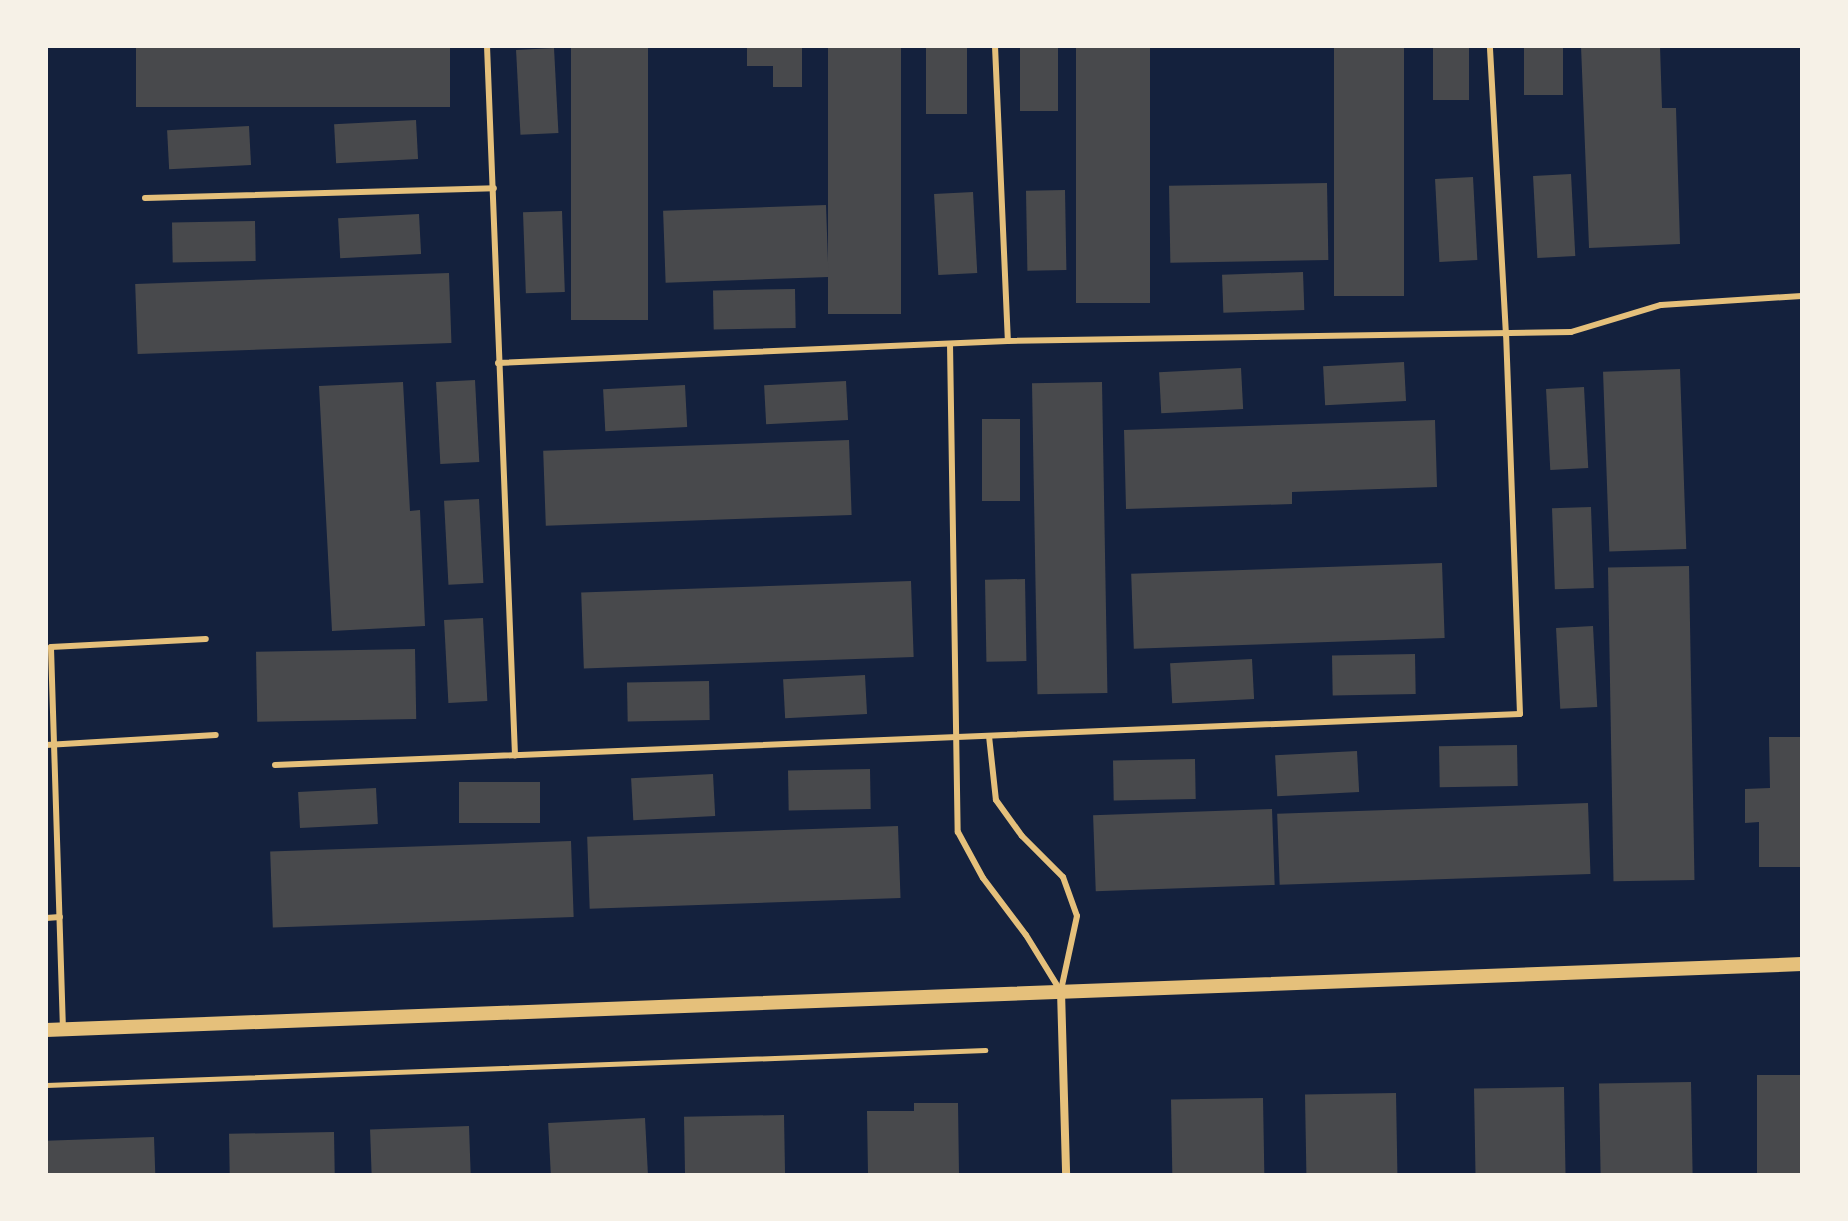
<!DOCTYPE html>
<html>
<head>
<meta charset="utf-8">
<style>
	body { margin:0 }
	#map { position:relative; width:1848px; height:1221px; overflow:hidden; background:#14213d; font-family:Mulish,sans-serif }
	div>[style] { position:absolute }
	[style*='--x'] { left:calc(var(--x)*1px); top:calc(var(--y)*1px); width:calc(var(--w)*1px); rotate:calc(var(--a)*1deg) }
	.building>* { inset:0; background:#48494c; transform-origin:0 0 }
	.path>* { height:5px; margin:-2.5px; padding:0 2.5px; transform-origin:2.5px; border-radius:2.5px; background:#e5c07b }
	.service>* { height:6px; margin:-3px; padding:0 3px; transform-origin:3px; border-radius:3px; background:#e5c07b }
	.minor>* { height:8px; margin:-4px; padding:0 4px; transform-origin:4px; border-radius:4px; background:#e5c07b }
	.tertiary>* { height:14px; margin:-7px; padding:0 7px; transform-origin:7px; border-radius:7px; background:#e5c07b }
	span { translate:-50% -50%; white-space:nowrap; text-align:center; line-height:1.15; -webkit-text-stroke:8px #f6f1e7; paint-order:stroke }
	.frame { position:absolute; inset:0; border:48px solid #f6f1e7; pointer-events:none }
</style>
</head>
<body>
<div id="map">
	<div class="building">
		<div style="left:136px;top:46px;width:314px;height:61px"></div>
		<div style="left:571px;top:46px;width:77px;height:274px"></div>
		<div style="clip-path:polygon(747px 46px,802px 46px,802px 87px,773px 87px,773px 66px,747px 66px)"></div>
		<div style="left:828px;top:46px;width:73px;height:268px"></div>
		<div style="left:926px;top:46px;width:41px;height:68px"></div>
		<div style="left:1020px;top:46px;width:38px;height:65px"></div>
		<div style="left:1076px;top:46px;width:74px;height:257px"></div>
		<div style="left:1334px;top:46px;width:70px;height:250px"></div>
		<div style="left:1433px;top:46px;width:36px;height:54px"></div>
		<div style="left:1524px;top:46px;width:39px;height:49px"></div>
		<div style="clip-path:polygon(1581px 46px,1660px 46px,1662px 108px,1676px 108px,1680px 244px,1589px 248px)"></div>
		<div style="left:554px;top:48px;width:85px;height:38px;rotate:87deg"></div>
		<div style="left:416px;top:120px;width:39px;height:82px;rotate:87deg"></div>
		<div style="left:249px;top:126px;width:39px;height:82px;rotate:87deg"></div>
		<div style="left:1571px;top:174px;width:82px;height:38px;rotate:87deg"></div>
		<div style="left:1473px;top:177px;width:83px;height:38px;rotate:87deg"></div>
		<div style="left:1327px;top:183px;width:77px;height:158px;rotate:89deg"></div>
		<div style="left:1065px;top:190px;width:80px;height:39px;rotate:89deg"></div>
		<div style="left:973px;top:192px;width:81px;height:39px;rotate:87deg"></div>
		<div style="left:826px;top:205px;width:72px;height:163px;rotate:88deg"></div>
		<div style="left:562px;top:211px;width:81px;height:39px;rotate:88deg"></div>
		<div style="left:419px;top:214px;width:40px;height:81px;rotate:87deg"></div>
		<div style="left:255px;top:221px;width:40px;height:83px;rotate:89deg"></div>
		<div style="left:1303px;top:272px;width:38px;height:81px;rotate:88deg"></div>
		<div style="left:449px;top:273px;width:70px;height:314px;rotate:88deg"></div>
		<div style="left:795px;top:289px;width:39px;height:82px;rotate:89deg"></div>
		<div style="left:1404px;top:362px;width:39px;height:81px;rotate:87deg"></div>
		<div style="left:1241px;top:368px;width:41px;height:82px;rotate:87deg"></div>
		<div style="left:1680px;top:369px;width:180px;height:77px;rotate:88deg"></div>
		<div style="left:475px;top:380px;width:82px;height:39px;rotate:87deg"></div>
		<div style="left:846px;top:381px;width:39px;height:82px;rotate:87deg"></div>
		<div style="clip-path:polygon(403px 382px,410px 511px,420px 510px,425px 626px,332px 631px,319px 386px)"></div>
		<div style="left:1102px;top:382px;width:311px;height:70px;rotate:89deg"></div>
		<div style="left:685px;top:385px;width:42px;height:82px;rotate:87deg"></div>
		<div style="left:1584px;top:387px;width:81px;height:38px;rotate:87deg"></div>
		<div style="left:982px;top:419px;width:38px;height:82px"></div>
		<div style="clip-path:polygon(1435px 420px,1437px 487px,1292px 492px,1292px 504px,1126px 509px,1124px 430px)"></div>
		<div style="left:849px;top:440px;width:75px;height:306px;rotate:88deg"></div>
		<div style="left:479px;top:499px;width:84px;height:35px;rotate:87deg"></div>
		<div style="left:1591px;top:507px;width:81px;height:39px;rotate:88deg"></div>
		<div style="left:1442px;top:563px;width:75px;height:311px;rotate:88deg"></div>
		<div style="left:1689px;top:566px;width:314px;height:81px;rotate:89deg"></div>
		<div style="left:1025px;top:579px;width:82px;height:40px;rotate:89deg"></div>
		<div style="left:911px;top:581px;width:76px;height:330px;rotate:88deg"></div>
		<div style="left:483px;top:618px;width:83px;height:39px;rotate:87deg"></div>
		<div style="left:1593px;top:626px;width:81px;height:37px;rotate:87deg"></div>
		<div style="left:415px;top:649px;width:70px;height:159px;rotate:89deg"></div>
		<div style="left:1415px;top:654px;width:40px;height:83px;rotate:89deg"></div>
		<div style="left:1252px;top:659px;width:40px;height:82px;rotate:87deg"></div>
		<div style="left:865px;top:675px;width:39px;height:82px;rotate:87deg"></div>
		<div style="left:709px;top:681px;width:39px;height:82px;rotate:89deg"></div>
		<div style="clip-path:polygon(1769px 737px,1802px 737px,1802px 867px,1759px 867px,1759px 822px,1745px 823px,1745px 789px,1770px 788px)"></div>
		<div style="left:1517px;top:745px;width:41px;height:78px;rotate:89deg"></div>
		<div style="left:1357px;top:751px;width:41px;height:82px;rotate:87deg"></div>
		<div style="left:1195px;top:759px;width:40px;height:82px;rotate:89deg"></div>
		<div style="left:870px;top:769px;width:40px;height:82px;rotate:89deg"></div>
		<div style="left:713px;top:774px;width:42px;height:82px;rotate:87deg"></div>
		<div style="left:540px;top:782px;width:41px;height:81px;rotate:90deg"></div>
		<div style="left:376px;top:788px;width:36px;height:78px;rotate:87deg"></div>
		<div style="left:1588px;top:803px;width:71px;height:311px;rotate:88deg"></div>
		<div style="left:1272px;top:809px;width:76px;height:179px;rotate:88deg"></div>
		<div style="left:898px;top:826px;width:72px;height:311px;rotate:88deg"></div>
		<div style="left:571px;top:841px;width:76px;height:301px;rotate:88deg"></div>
		<div style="left:1802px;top:1075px;width:100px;height:45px;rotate:90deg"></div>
		<div style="left:1691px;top:1082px;width:93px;height:92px;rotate:89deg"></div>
		<div style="left:1564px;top:1087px;width:88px;height:90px;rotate:89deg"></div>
		<div style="left:1396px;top:1093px;width:82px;height:91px;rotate:89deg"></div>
		<div style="left:1263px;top:1098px;width:77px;height:92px;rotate:89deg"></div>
		<div style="clip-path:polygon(914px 1103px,958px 1103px,959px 1175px,868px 1175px,867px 1111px,914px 1111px)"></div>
		<div style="left:784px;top:1115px;width:60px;height:100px;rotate:89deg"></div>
		<div style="left:645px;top:1118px;width:57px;height:97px;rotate:87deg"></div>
		<div style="left:469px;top:1126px;width:49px;height:99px;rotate:88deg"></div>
		<div style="left:334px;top:1132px;width:43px;height:105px;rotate:89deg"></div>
		<div style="left:154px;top:1137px;width:38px;height:108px;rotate:88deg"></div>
	</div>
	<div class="path">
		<div style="--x:46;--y:1085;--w:940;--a:-2.13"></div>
	</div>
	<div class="service">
		<div style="--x:487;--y:46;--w:710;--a:87.74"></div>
		<div style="--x:995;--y:46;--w:295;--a:87.5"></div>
		<div style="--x:145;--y:198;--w:349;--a:-1.6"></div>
		<div style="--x:950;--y:344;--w:488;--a:89.1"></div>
		<div style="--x:958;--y:832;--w:52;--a:61.5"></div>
		<div style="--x:983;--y:878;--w:71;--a:53"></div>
		<div style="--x:1026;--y:935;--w:65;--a:58.3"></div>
		<div style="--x:498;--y:363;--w:510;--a:-2.47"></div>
		<div style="--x:1008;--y:341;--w:563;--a:-0.92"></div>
		<div style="--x:1571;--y:332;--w:94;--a:-16.7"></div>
		<div style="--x:1661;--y:305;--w:141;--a:-3.7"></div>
		<div style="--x:989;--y:736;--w:64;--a:83.8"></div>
		<div style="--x:996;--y:800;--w:44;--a:54.2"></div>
		<div style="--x:1022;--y:836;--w:58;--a:45"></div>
		<div style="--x:1063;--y:877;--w:41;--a:70.3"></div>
		<div style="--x:1077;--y:916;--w:76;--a:102.2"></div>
		<div style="--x:46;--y:745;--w:170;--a:-3.4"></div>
		<div style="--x:275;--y:765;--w:1246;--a:-2.35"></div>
		<div style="--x:1520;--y:714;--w:379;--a:-92.1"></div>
		<div style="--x:1506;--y:335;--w:289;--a:-93.2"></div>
		<div style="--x:46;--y:918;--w:14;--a:-4"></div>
		<div style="--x:63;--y:1030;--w:383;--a:-91.8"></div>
		<div style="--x:51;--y:647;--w:155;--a:-3"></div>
	</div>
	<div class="minor">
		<div style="--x:1061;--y:991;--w:184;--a:88.4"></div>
	</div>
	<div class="tertiary">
		<div style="--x:46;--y:1030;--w:1757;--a:-2.15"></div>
	</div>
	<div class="frame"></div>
</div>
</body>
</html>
